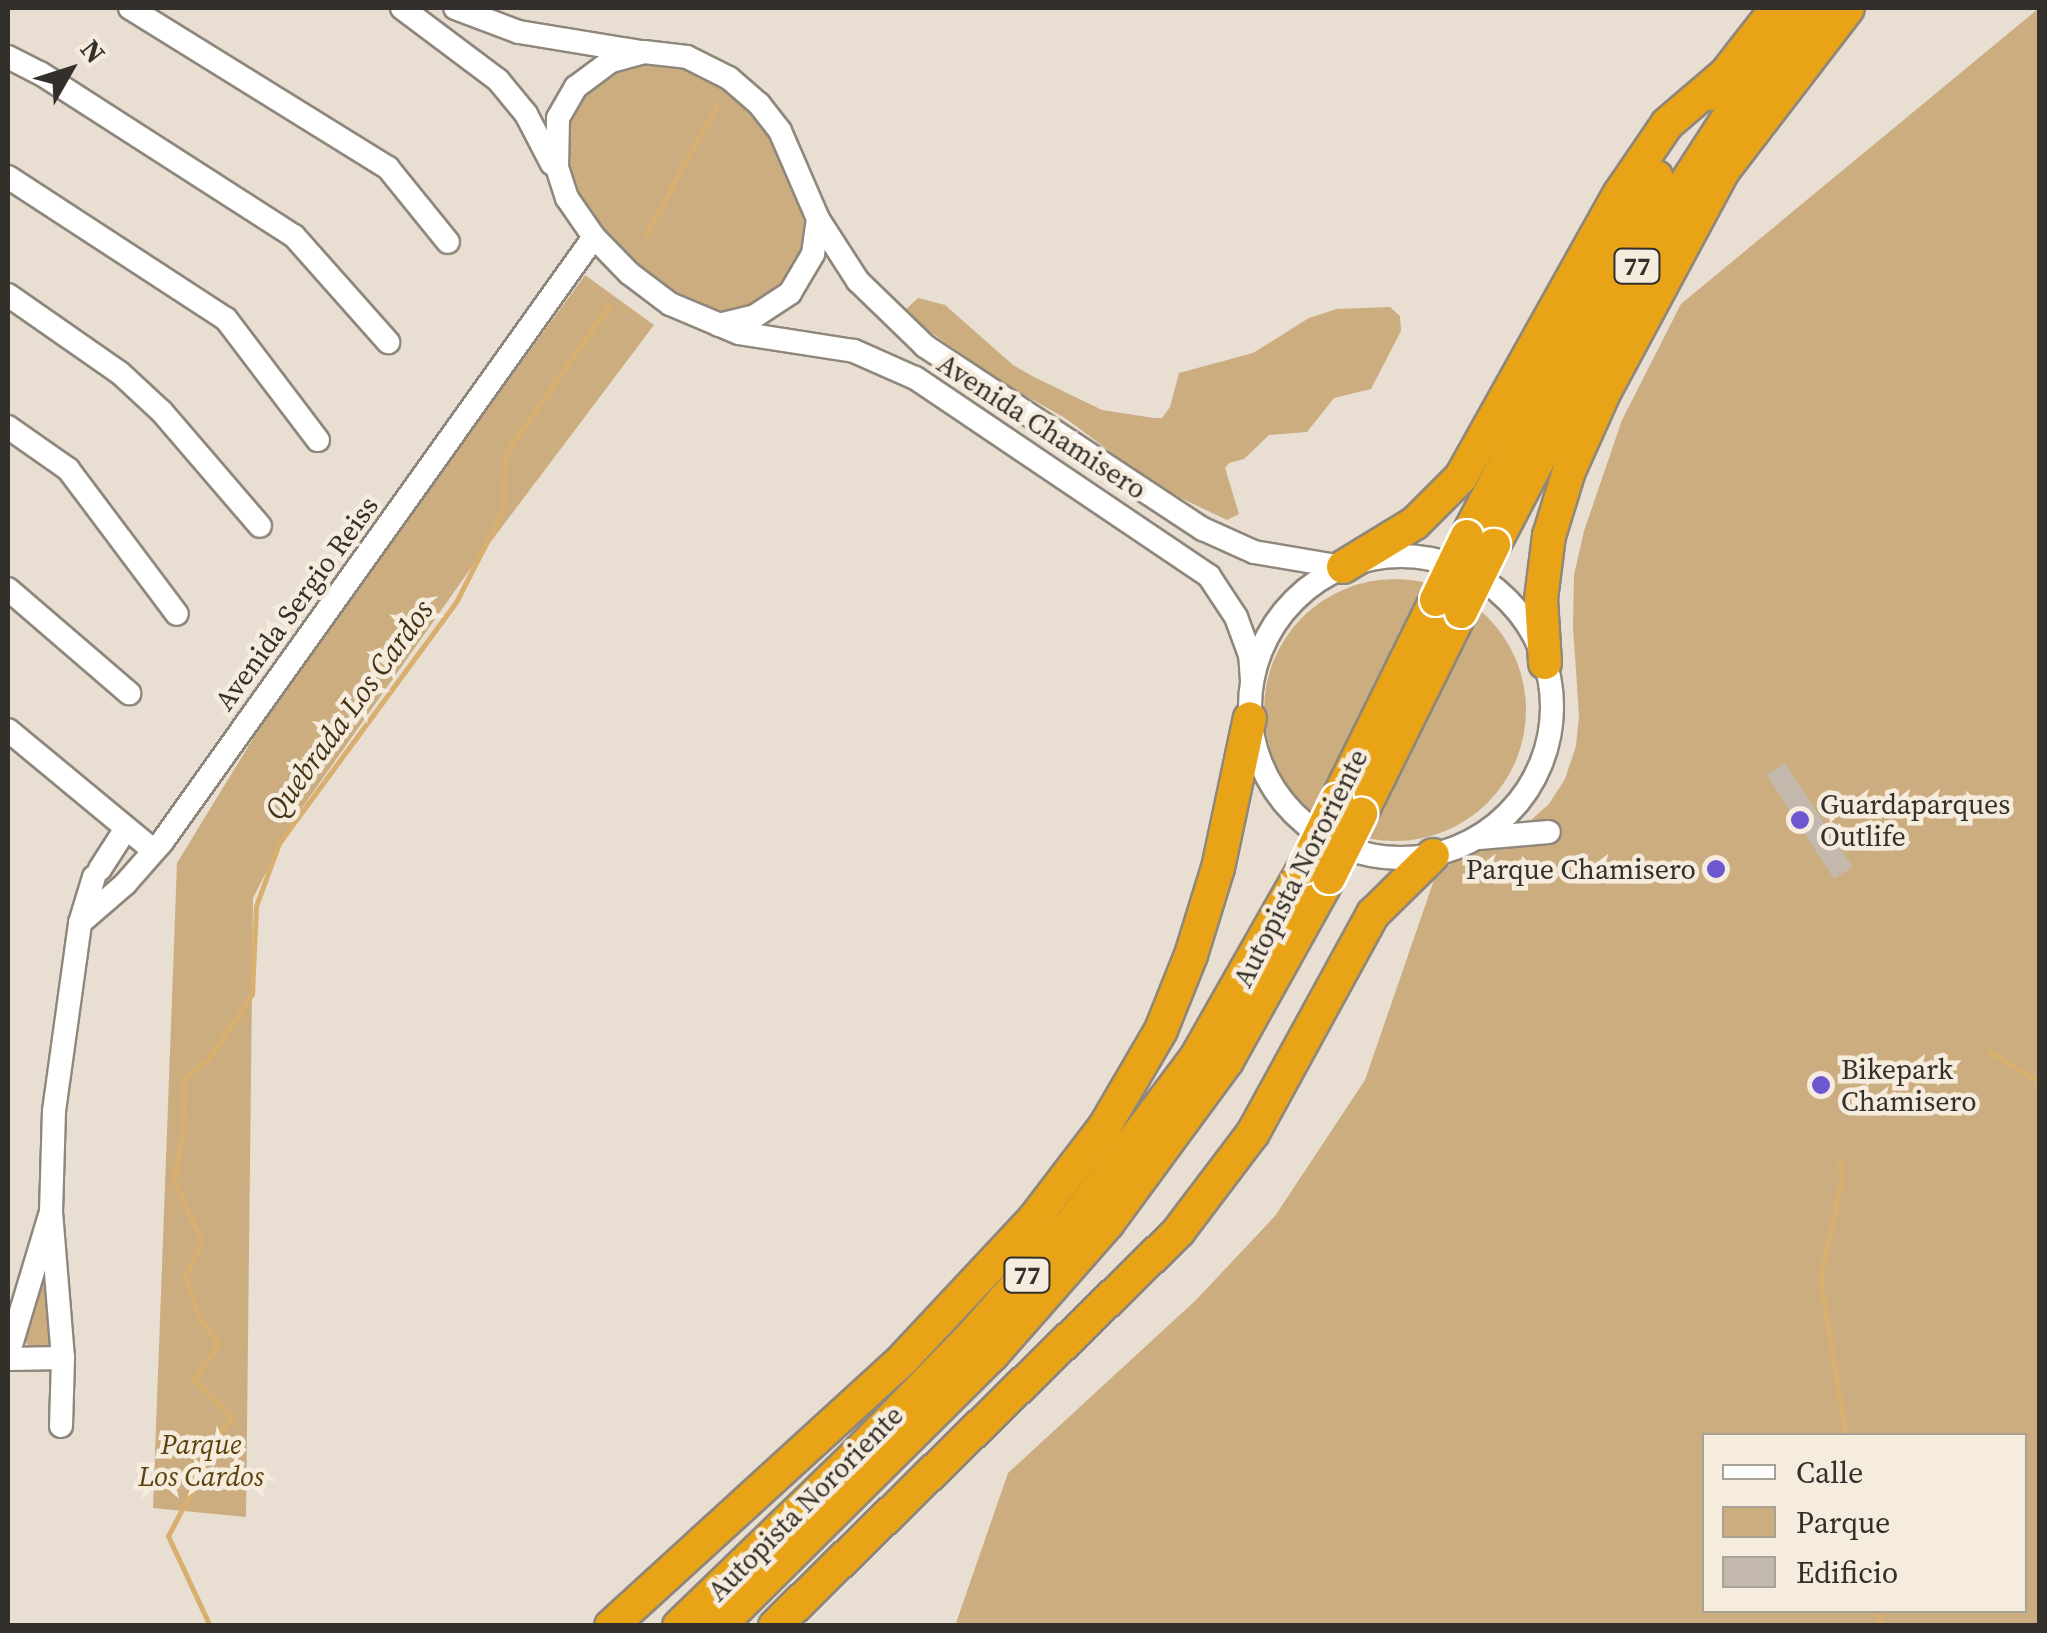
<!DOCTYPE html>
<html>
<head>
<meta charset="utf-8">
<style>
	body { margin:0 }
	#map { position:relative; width:2047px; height:1633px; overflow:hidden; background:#e8ded1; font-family:"Source Serif 4",serif }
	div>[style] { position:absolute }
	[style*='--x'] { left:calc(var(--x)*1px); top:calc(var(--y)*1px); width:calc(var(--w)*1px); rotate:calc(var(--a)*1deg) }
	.green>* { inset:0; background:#cbad80 }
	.round { border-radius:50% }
	.stream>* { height:5px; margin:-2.5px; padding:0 2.5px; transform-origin:2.5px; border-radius:2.5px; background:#d8af6e }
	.building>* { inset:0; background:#c2b9ac; transform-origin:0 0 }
	.roads { filter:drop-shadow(2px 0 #8f877b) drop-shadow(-2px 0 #8f877b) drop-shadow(0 2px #8f877b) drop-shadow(0 -2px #8f877b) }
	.minor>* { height:22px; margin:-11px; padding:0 11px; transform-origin:11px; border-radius:11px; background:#fff }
	.minor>.ring { margin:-11px; padding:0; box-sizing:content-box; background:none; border:22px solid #fff; border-radius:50% }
	.highway>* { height:32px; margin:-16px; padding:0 16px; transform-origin:16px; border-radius:16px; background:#e8a416 }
	.bridges { filter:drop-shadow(2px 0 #fff) drop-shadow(-2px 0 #fff) drop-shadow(0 2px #fff) drop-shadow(0 -2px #fff) }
	.highway-bridge>* { height:32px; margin:-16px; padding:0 16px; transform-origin:16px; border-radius:16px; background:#e8a416 }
	.dots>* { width:28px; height:28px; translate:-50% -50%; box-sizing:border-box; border:5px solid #f5ecde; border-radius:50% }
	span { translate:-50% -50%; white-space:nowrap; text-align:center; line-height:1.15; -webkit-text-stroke:9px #f5ecde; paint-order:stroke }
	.shield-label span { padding:2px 8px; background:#f5ecde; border:2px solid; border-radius:8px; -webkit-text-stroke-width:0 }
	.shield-label { font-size:25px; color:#33302b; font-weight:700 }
	.street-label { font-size:28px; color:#33302b }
	.poi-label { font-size:28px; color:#33302b }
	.left { translate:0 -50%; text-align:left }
	.right { translate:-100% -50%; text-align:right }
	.park-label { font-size:28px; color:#5c410c; font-style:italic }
	.water-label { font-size:30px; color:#443215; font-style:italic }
	.frame { position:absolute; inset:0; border:10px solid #33302b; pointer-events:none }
	.legend { position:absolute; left:1702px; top:1433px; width:325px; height:180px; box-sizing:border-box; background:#f5ecde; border:2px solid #a7a196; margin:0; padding:12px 18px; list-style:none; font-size:30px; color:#33302b }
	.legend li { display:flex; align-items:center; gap:20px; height:50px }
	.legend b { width:50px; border:2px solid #a7a196 }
	.north { position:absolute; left:20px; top:20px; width:100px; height:100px; -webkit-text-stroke:8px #f5ecde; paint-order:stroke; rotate:51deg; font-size:28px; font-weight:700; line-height:40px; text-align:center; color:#33302b }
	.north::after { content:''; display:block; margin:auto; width:35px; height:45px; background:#33302b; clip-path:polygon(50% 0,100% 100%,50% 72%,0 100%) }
</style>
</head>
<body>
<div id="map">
	<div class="green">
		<div style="clip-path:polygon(evenodd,2039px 8px,2039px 1625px,955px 1626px,1008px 1473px,1196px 1300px,1275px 1216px,1365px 1080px,1434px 880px,1455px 860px,1512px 837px,1549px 804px,1565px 779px,1576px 746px,1579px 716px,1573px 627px,1574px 575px,1584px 531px,1622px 420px,1681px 304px,2039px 8px,1704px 1436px,2024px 1436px,2024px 1610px,1704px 1610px,1704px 1436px)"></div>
		<div style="clip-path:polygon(650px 59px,690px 70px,721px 85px,750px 110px,776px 143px,810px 227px,794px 276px,754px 308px,716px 313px,691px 305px,648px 277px,609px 239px,579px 199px,563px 153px,570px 111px,601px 76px)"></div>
		<div style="clip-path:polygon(585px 275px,654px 325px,471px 568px,292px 822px,253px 898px,246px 1517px,153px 1508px,177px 863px,287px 683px)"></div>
		<div style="clip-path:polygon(918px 298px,945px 305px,1013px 365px,1034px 377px,1102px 410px,1154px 418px,1162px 418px,1170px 407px,1179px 373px,1253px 353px,1309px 318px,1337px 309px,1390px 307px,1400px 316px,1401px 331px,1371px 389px,1334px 398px,1307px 432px,1269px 435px,1244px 459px,1229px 463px,1225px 468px,1239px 514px,1227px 520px,1158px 487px,1065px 418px,1006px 385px,926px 329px,904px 311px)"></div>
		<div class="round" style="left:1264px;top:579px;width:262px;height:262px"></div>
		<div style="clip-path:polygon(47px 1244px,53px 1346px,28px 1345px,23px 1338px)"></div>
	</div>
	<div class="stream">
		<div style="--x:646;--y:234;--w:146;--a:-61.3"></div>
		<div style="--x:1989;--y:1051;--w:60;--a:32.1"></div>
		<div style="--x:1840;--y:1160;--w:22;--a:87"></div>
		<div style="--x:1841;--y:1182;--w:99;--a:102.2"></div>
		<div style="--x:1820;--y:1279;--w:159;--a:80.6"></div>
		<div style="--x:1874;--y:1610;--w:19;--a:58"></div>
		<div style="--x:210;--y:1626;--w:99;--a:-115"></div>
		<div style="--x:168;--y:1536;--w:73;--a:-62.4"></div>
		<div style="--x:202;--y:1471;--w:29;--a:-74"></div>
		<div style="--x:210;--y:1443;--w:33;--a:-49"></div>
		<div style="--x:232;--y:1418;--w:54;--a:-135"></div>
		<div style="--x:194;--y:1380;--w:45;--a:-56"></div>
		<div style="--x:219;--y:1343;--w:30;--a:-130"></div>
		<div style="--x:200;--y:1320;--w:46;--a:-108.8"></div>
		<div style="--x:185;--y:1276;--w:39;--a:-64"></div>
		<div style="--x:202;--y:1241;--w:66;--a:-115"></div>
		<div style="--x:174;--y:1181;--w:46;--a:-79.9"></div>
		<div style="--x:182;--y:1136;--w:57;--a:-88"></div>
		<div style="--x:184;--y:1079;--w:33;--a:-40"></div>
		<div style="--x:209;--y:1058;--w:77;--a:-56.1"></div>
		<div style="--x:252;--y:994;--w:88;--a:-87.4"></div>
		<div style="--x:256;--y:906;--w:67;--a:-69.9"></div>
		<div style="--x:279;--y:843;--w:299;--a:-53.7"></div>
		<div style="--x:456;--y:602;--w:101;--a:-62.9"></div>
		<div style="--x:502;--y:512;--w:60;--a:-86.2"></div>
		<div style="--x:506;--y:452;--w:179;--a:-54.8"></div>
	</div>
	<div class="building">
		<div style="left:1785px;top:763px;width:124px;height:22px;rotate:57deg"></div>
	</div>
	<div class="roads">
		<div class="minor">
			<div style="--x:130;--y:8;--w:304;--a:31.8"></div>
			<div style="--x:388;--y:168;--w:95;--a:51"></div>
			<div style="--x:402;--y:8;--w:120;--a:36.9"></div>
			<div style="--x:498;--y:80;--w:44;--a:50.5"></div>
			<div style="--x:526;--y:114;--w:56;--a:62.5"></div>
			<div style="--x:455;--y:8;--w:68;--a:20.6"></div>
			<div style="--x:519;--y:32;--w:124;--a:9.3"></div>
			<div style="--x:8;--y:57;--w:36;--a:27"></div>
			<div style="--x:40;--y:73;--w:302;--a:32.7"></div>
			<div style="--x:294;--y:236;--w:142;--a:48.4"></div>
			<div style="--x:8;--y:177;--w:260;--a:33.1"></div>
			<div style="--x:226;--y:319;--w:152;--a:52.8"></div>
			<div style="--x:8;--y:295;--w:136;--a:34.9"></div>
			<div style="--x:120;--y:373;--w:57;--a:42.9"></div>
			<div style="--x:162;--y:412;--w:150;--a:49.3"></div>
			<div style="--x:719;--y:325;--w:37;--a:-14"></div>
			<div style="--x:755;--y:316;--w:42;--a:-33.3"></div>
			<div style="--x:790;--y:293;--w:45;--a:-59.5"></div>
			<div style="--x:813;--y:254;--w:35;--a:-82"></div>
			<div style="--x:8;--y:427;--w:73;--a:35"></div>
			<div style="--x:68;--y:469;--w:181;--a:53.1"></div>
			<div class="ring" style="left:1250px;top:556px;width:280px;height:280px"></div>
			<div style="--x:8;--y:589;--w:160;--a:40.7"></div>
			<div style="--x:1252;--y:681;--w:26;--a:-94"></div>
			<div style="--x:1250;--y:655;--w:40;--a:-110.2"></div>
			<div style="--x:1236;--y:617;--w:49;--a:-123.4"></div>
			<div style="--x:1209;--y:576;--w:354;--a:-146"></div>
			<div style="--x:915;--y:378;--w:67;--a:-156.1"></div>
			<div style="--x:854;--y:351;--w:116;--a:-171.1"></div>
			<div style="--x:739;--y:333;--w:75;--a:-157.2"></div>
			<div style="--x:670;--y:304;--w:51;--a:-142.9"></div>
			<div style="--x:629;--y:273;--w:50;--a:-134.2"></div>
			<div style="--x:594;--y:237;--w:47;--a:-124.7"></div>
			<div style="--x:567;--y:198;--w:33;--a:-108"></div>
			<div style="--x:557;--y:167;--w:49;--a:-88.8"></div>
			<div style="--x:558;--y:118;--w:36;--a:-60"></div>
			<div style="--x:576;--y:87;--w:44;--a:-36.6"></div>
			<div style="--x:611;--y:61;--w:34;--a:-15"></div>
			<div style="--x:644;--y:52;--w:43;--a:6.6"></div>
			<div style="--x:687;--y:57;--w:47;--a:26.6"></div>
			<div style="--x:729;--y:78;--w:40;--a:41"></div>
			<div style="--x:759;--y:104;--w:34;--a:52"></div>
			<div style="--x:780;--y:131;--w:96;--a:66.6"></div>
			<div style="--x:818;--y:219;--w:74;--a:57.2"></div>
			<div style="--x:858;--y:281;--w:93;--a:44.1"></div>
			<div style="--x:925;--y:346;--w:333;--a:33.4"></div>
			<div style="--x:1203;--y:529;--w:56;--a:24.3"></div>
			<div style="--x:1254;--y:552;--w:90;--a:9.6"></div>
			<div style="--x:8;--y:730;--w:187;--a:39.6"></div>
			<div style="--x:1479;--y:838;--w:70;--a:-4.9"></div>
			<div style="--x:100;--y:869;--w:46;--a:-57.3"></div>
			<div style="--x:80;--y:923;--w:60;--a:-40.9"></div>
			<div style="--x:125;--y:884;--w:56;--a:-48.6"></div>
			<div style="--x:162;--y:842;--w:743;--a:-54.47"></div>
			<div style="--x:8;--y:1355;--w:146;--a:-73.3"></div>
			<div style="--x:8;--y:1359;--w:55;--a:-1"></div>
			<div style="--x:61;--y:1426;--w:68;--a:-88.3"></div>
			<div style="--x:63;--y:1358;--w:146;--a:-94.7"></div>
			<div style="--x:51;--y:1212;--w:101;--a:-88.3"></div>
			<div style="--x:54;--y:1111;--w:190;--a:-82.1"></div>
			<div style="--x:80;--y:923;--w:48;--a:-73.1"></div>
		</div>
		<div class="highway">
			<div style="--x:1710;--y:94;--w:109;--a:-52.1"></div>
			<div style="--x:1467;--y:536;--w:406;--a:-62.2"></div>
			<div style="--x:1494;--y:545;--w:382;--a:-62.4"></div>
			<div style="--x:1671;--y:206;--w:118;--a:-57.1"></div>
			<div style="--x:1735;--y:107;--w:126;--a:-51.8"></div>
			<div style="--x:1343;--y:567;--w:84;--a:-31.4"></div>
			<div style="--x:1415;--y:523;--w:65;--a:-45"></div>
			<div style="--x:1461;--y:477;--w:325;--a:-60.8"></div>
			<div style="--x:1620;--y:193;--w:83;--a:-55.7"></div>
			<div style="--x:1667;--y:124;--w:74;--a:-40.6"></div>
			<div style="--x:1545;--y:663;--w:64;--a:-93.6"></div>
			<div style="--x:1541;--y:599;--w:64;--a:-82.8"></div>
			<div style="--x:1549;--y:536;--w:68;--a:-72.9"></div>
			<div style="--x:1569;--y:471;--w:85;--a:-65.8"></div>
			<div style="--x:1604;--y:393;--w:252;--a:-61.8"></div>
			<div style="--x:1723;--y:171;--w:205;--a:-52.5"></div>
			<div style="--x:1337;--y:800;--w:223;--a:-63.7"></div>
			<div style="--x:1361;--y:814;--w:225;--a:-63.7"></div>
			<div style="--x:611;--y:1626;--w:397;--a:-42.4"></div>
			<div style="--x:904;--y:1358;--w:190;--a:-46.9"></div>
			<div style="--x:1034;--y:1219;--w:117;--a:-52.6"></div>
			<div style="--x:1105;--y:1126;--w:111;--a:-59.7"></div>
			<div style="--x:1161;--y:1030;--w:81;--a:-68.2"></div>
			<div style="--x:1191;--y:955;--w:91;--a:-72.8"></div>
			<div style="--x:1218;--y:868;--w:153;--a:-78"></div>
			<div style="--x:679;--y:1626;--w:233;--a:-44"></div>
			<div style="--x:847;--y:1464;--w:177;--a:-45.7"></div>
			<div style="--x:971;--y:1337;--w:151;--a:-48.5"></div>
			<div style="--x:1071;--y:1224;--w:210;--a:-53.1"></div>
			<div style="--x:1197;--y:1056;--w:216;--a:-60.4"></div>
			<div style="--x:719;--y:1626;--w:386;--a:-44.8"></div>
			<div style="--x:993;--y:1354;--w:174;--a:-48.7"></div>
			<div style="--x:1108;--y:1223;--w:201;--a:-53.7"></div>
			<div style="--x:1227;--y:1061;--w:210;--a:-60.9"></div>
			<div style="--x:775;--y:1626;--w:564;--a:-44.35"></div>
			<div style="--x:1178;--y:1232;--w:124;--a:-52.9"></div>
			<div style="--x:1253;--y:1133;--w:250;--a:-61.3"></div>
			<div style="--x:1373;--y:914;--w:84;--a:-44.5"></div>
		</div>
	</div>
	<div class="bridges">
		<div class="highway-bridge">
			<div style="--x:1436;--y:600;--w:71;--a:-64.2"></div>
			<div style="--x:1461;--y:612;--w:75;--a:-63.8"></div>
			<div style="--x:1304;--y:868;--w:76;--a:-64.1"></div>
			<div style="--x:1329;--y:878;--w:72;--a:-63.4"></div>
		</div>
	</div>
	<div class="dots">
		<div style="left:1800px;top:820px;background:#6e56d0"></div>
		<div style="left:1716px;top:869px;background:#6e56d0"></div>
		<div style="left:1821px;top:1085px;background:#6e56d0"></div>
	</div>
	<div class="shield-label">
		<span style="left:1637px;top:266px">77</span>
		<span style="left:1027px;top:1275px">77</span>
	</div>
	<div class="street-label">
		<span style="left:1042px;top:426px;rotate:33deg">Avenida Chamisero</span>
		<span style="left:296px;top:603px;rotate:-54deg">Avenida Sergio Reiss</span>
		<span style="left:1300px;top:868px;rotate:-63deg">Autopista Nororiente</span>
		<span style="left:805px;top:1503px;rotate:-45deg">Autopista Nororiente</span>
	</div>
	<div class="poi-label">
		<span class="left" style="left:1820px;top:820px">Guardaparques<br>Outlife</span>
		<span class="right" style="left:1696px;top:869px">Parque Chamisero</span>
		<span class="left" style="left:1841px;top:1085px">Bikepark<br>Chamisero</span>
	</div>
	<div class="park-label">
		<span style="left:201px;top:1460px">Parque<br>Los Cardos</span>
	</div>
	<div class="water-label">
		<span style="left:349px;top:710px;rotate:-54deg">Quebrada Los Cardos</span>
	</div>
	<div class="frame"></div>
	<ul class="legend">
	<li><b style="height:12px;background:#fff"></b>Calle</li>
	<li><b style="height:28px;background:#cbad80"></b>Parque</li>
	<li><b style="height:28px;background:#c2b9ac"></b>Edificio</li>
	</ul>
	<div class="north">N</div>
</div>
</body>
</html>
